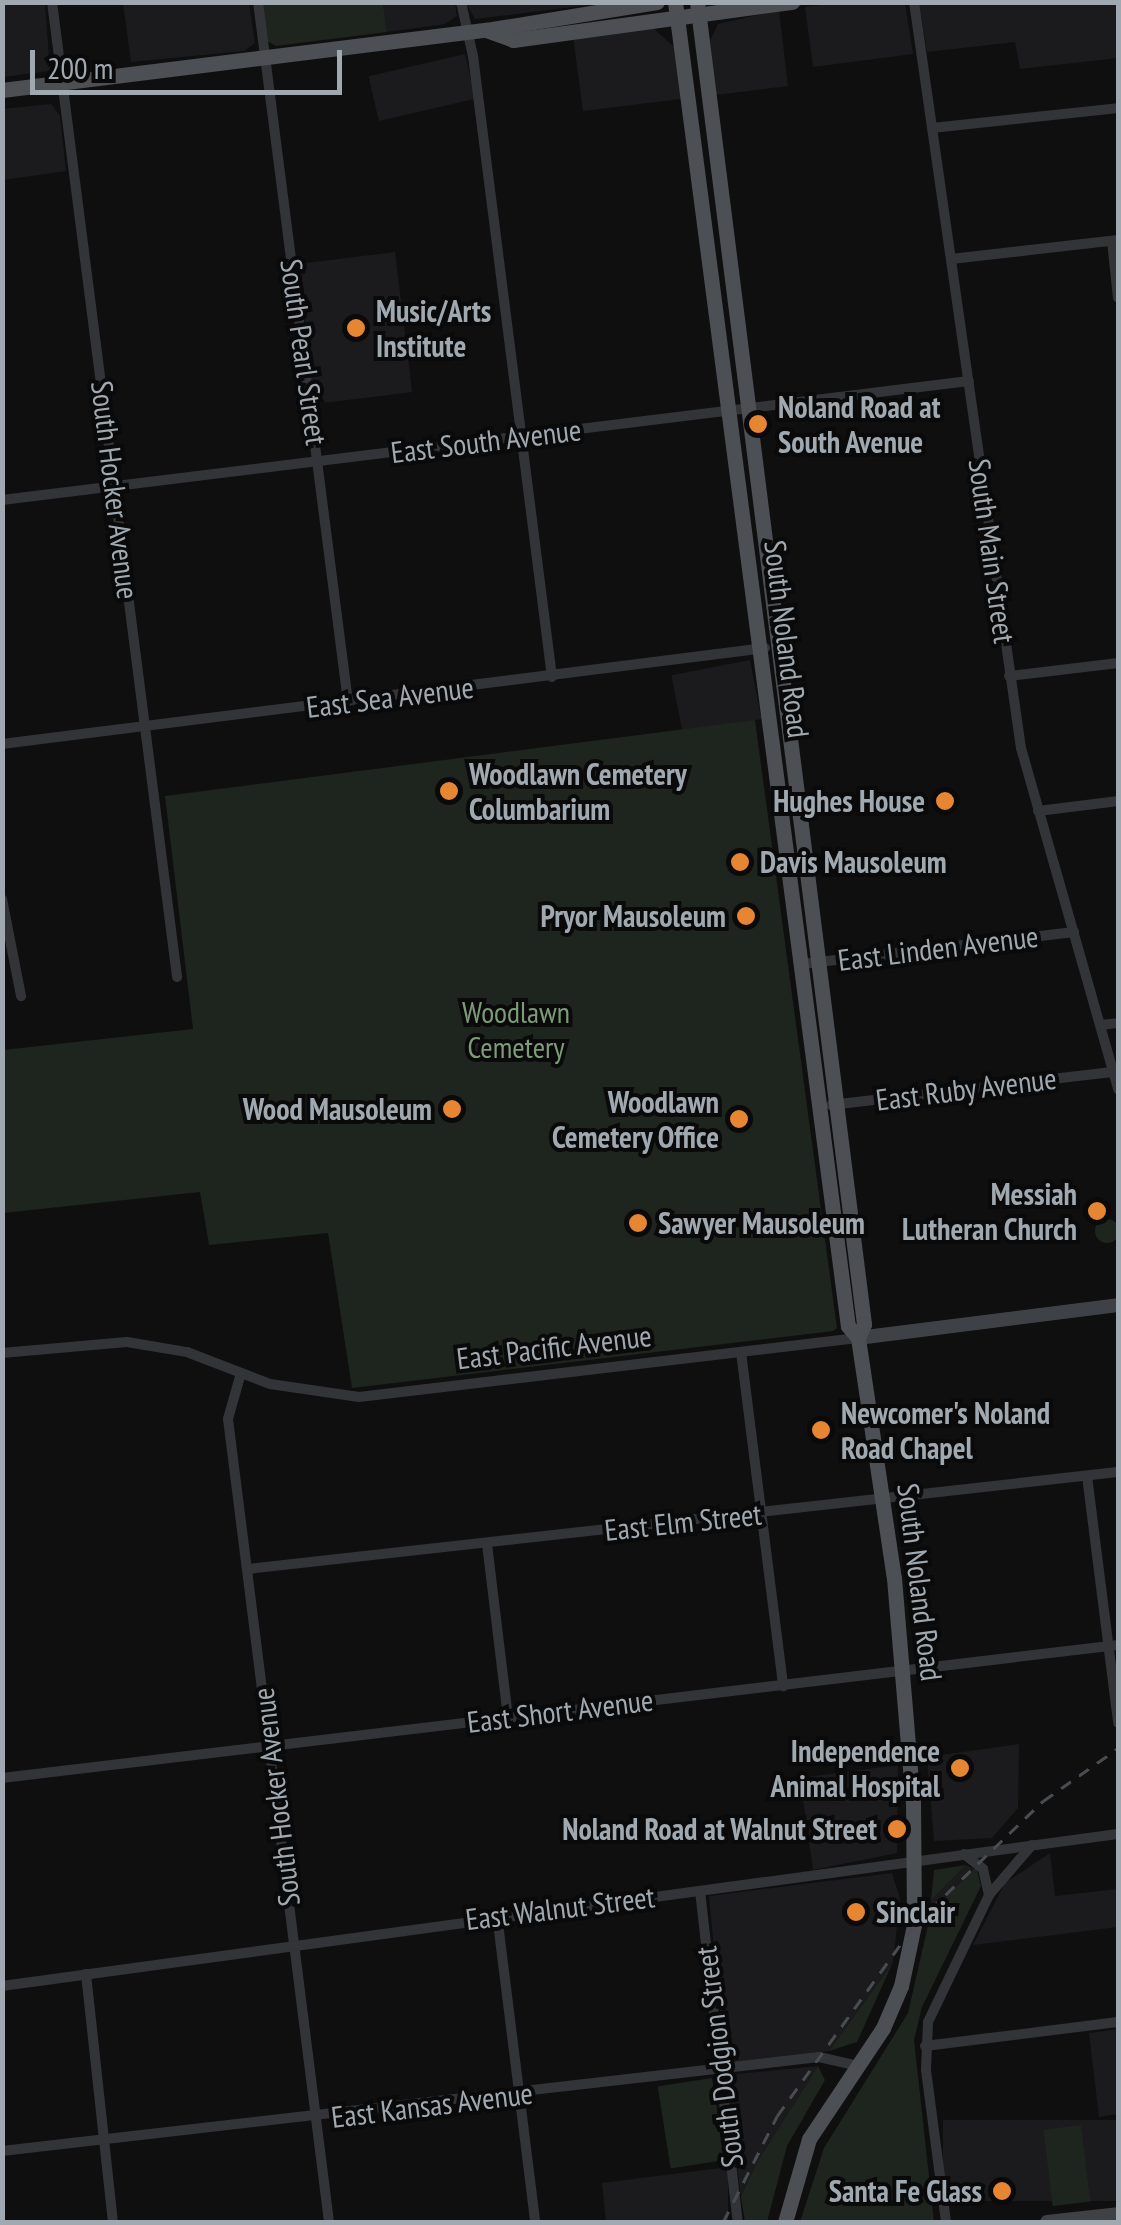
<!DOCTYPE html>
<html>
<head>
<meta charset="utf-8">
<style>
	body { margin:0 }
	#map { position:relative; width:1121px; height:2225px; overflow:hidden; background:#0f0f10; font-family:"PT Sans Narrow",sans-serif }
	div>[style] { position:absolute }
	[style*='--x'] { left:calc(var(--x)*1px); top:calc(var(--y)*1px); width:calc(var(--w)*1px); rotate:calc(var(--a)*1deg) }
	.built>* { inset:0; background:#1b1b1d; transform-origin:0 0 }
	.green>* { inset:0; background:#1e241e; transform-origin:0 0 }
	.round { border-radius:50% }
	.street>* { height:10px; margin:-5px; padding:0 5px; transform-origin:5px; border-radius:5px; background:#323437 }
	.secondary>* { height:14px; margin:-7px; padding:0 7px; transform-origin:7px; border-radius:7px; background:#3e4145 }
	.primary>* { height:15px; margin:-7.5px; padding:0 7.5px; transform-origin:7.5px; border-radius:7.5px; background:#4c4f54 }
	.rail>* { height:2.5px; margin-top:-1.25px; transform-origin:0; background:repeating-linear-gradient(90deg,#494c50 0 12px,transparent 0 22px) }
	.dots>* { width:28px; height:28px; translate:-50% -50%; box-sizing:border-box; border:5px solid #0a0a0b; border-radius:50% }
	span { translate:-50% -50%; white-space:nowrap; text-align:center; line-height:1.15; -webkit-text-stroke:8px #0a0a0b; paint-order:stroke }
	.poi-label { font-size:30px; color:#a1a9b0; font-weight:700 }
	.left { translate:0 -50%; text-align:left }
	.right { translate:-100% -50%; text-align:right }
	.street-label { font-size:30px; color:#a1a9b0 }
	.park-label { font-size:30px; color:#7d9b79 }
	.frame { position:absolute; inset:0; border:5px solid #a1a9b0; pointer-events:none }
	.scale { position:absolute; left:30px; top:50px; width:312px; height:45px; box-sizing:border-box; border:5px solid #a1a9b0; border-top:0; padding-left:12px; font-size:30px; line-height:35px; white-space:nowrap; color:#a1a9b0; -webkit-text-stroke:8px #0a0a0b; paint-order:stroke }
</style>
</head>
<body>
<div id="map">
	<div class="built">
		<div style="clip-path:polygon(844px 2px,905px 3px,913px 54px,813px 67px,805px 7px)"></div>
		<div style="clip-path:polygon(2px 3px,45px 3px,50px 71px,3px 77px)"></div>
		<div style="clip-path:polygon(123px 3px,249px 3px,255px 43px,244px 51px,131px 62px)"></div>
		<div style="clip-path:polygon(383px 3px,455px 3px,457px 16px,445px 24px,387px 32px)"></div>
		<div style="clip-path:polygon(466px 3px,606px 3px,475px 19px)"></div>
		<div style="clip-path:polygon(919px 3px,1118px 3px,1118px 58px,1020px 69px,1015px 42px,927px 52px)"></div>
		<div style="clip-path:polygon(779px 10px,788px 86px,715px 95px,710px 41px,718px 24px)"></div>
		<div style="clip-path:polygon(653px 28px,674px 47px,681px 99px,583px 111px,573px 36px)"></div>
		<div style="left:465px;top:54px;width:46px;height:99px;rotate:77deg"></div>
		<div style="clip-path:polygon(51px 104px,60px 116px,66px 171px,3px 180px,3px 109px)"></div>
		<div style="left:395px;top:252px;width:141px;height:98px;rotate:83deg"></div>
		<div style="left:750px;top:660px;width:60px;height:80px;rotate:79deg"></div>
		<div style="clip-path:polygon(1019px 1744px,1018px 1808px,992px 1838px,934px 1841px,927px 1757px)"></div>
		<div style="clip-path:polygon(898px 1765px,897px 1853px,813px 1870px,800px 1778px)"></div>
		<div style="clip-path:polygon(1050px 1853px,1055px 1896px,1118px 1889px,1118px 1927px,973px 1945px,1005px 1883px)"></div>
		<div style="clip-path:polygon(966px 1865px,974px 1869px,931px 1912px,931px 1900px)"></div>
		<div style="clip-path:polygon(892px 1873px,900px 1899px,893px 1962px,829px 2051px,725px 2063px,709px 1896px)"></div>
		<div style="clip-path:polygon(1118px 2029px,1118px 2114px,1099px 2117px,1089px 2033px)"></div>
		<div style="clip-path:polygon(818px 2066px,757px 2162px,741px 2197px,726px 2083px,737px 2074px)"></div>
		<div style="left:1118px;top:2120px;width:81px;height:175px;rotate:90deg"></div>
		<div style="clip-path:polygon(728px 2167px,728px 2222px,606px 2222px,602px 2183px)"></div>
	</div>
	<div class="green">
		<div style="clip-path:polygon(262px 3px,383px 3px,387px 32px,276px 46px,267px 41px)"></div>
		<div style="clip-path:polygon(755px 720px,837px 1328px,833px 1331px,352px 1388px,328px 1233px,209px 1245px,200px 1192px,3px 1213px,3px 1050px,193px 1029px,165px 796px)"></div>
		<div class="round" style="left:1095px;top:1219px;width:24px;height:24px"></div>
		<div style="clip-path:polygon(966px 1865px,931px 1900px,934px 1870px)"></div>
		<div style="clip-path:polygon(976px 1867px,981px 1886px,922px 2007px,914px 2040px,934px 2222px,800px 2222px,824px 2148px,908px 2013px,931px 1912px)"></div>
		<div style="clip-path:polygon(893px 1962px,857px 2042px,829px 2051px)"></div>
		<div style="clip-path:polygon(818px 2066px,825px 2080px,787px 2146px,767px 2222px,745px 2222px,741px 2197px,757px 2162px)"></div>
		<div style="left:712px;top:2078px;width:83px;height:55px;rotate:81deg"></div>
		<div style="left:1081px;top:2125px;width:77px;height:38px;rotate:83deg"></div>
	</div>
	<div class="street">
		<div style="--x:52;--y:2;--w:983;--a:82.69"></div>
		<div style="--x:258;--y:2;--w:706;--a:82.67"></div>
		<div style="--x:461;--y:2;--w:55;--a:77.5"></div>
		<div style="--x:473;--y:56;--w:626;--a:82.75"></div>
		<div style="--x:914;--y:2;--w:754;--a:81.84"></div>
		<div style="--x:1021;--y:748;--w:355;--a:74.1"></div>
		<div style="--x:932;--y:128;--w:187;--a:-6.1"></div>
		<div style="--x:1112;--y:241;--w:57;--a:84"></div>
		<div style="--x:951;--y:259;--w:168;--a:-6.5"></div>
		<div style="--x:2;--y:500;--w:974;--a:-7.02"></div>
		<div style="--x:1009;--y:676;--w:110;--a:-6.8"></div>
		<div style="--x:2;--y:744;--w:769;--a:-7.17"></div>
		<div style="--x:1038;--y:811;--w:81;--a:-7.1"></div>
		<div style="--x:2;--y:899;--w:99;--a:78.9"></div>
		<div style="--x:802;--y:964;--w:274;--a:-6.7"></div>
		<div style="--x:1100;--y:1025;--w:18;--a:-6"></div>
		<div style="--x:831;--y:1105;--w:285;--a:-6.7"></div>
		<div style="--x:741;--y:1352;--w:337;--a:82.8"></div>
		<div style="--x:2;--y:1353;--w:125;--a:-5"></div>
		<div style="--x:127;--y:1342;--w:61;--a:9.5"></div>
		<div style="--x:187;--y:1352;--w:89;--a:21.1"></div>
		<div style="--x:270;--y:1384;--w:90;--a:8.3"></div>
		<div style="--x:359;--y:1397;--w:502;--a:-6.74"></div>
		<div style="--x:241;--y:1373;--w:48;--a:105.8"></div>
		<div style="--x:228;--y:1419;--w:809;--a:82.83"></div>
		<div style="--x:1087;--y:1476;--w:249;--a:82.8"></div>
		<div style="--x:487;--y:1544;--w:174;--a:83.1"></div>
		<div style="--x:248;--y:1569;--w:875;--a:-6.36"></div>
		<div style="--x:2;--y:1778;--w:1124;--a:-6.8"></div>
		<div style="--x:964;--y:1854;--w:24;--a:38"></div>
		<div style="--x:983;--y:1869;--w:27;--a:77"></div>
		<div style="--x:700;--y:1891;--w:333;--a:83.5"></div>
		<div style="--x:497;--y:1915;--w:309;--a:82.9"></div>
		<div style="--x:86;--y:1974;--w:249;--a:83.8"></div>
		<div style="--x:2;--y:1986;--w:1126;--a:-7.76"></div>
		<div style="--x:925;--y:2046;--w:194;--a:-7.1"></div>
		<div style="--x:2;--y:2151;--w:822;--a:-6.56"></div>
		<div style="--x:819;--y:2057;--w:41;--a:12.7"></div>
		<div style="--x:946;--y:2222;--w:153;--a:-97.5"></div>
		<div style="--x:926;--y:2070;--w:48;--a:-87.6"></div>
		<div style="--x:928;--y:2022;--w:141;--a:-64.3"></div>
		<div style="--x:989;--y:1895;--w:66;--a:-49.3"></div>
	</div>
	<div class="secondary">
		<div style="--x:858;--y:1338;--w:262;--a:-7.2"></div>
		<div style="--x:1047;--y:2222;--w:71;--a:-6.4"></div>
	</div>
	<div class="primary">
		<div style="--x:675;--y:2;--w:1335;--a:82.56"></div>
		<div style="--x:848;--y:1326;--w:16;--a:50"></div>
		<div style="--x:697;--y:2;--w:1333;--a:82.8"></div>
		<div style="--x:864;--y:1324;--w:15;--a:113"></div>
		<div style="--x:858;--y:1338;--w:243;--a:81.5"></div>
		<div style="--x:894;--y:1578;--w:225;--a:85.2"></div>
		<div style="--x:913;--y:1802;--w:123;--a:89.5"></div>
		<div style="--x:914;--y:1925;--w:62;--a:102"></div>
		<div style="--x:901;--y:1986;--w:46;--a:113.2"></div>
		<div style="--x:883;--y:2028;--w:133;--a:123.7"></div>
		<div style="--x:809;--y:2139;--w:86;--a:106.1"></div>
		<div style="--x:486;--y:30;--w:29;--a:20"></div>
		<div style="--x:513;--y:40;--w:282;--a:-7.8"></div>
		<div style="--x:2;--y:90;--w:488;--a:-7.1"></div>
		<div style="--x:486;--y:30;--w:173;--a:-9.3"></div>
	</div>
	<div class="rail">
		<div style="--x:723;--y:2222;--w:119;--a:-63"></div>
		<div style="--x:777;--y:2116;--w:235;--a:-54.3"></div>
		<div style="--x:914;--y:1925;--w:179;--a:-43.9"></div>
		<div style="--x:1043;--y:1801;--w:92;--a:-35.2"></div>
	</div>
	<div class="dots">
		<div style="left:356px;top:328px;background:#e68532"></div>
		<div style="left:758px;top:424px;background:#e68532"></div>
		<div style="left:449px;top:791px;background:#e68532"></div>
		<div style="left:945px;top:801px;background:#e68532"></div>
		<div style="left:740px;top:862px;background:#e68532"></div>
		<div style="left:746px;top:916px;background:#e68532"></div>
		<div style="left:452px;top:1109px;background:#e68532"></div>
		<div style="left:739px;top:1119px;background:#e68532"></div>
		<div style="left:1097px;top:1211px;background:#e68532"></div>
		<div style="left:638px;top:1223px;background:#e68532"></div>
		<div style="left:821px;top:1430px;background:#e68532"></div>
		<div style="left:960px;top:1768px;background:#e68532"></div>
		<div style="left:897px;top:1829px;background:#e68532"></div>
		<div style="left:856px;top:1912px;background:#e68532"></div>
		<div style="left:1002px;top:2191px;background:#e68532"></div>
	</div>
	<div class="poi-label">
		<span class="left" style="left:376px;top:328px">Music/Arts<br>Institute</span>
		<span class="left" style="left:778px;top:424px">Noland Road at<br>South Avenue</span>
		<span class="left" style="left:469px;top:791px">Woodlawn Cemetery<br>Columbarium</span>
		<span class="right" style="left:925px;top:801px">Hughes House</span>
		<span class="left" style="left:760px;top:862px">Davis Mausoleum</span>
		<span class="right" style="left:726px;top:916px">Pryor Mausoleum</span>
		<span class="right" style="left:719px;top:1119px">Woodlawn<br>Cemetery Office</span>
		<span class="right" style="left:432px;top:1109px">Wood Mausoleum</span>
		<span class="right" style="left:1077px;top:1211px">Messiah<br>Lutheran Church</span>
		<span class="left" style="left:658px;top:1223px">Sawyer Mausoleum</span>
		<span class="left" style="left:841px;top:1430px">Newcomer's Noland<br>Road Chapel</span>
		<span class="right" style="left:940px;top:1768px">Independence<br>Animal Hospital</span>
		<span class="right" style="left:877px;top:1829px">Noland Road at Walnut Street</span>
		<span class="left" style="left:876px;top:1912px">Sinclair</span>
		<span class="right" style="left:982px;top:2191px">Santa Fe Glass</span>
	</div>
	<div class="street-label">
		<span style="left:304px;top:352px;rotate:82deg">South Pearl Street</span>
		<span style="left:486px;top:441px;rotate:-7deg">East South Avenue</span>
		<span style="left:115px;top:490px;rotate:83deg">South Hocker Avenue</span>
		<span style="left:992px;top:551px;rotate:82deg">South Main Street</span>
		<span style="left:787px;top:639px;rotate:83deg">South Noland Road</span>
		<span style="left:390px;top:697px;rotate:-7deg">East Sea Avenue</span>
		<span style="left:938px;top:948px;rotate:-7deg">East Linden Avenue</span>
		<span style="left:966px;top:1089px;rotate:-7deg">East Ruby Avenue</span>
		<span style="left:554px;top:1347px;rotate:-7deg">East Pacific Avenue</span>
		<span style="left:683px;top:1522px;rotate:-6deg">East Elm Street</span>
		<span style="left:920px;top:1582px;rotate:83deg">South Noland Road</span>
		<span style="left:560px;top:1711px;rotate:-7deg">East Short Avenue</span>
		<span style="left:276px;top:1797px;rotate:-97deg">South Hocker Avenue</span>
		<span style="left:560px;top:1908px;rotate:-7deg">East Walnut Street</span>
		<span style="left:719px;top:2057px;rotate:-97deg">South Dodgion Street</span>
		<span style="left:432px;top:2105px;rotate:-7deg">East Kansas Avenue</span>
	</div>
	<div class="park-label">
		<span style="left:516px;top:1029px">Woodlawn<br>Cemetery</span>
	</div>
	<div class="frame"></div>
	<div class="scale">200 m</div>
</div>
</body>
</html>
